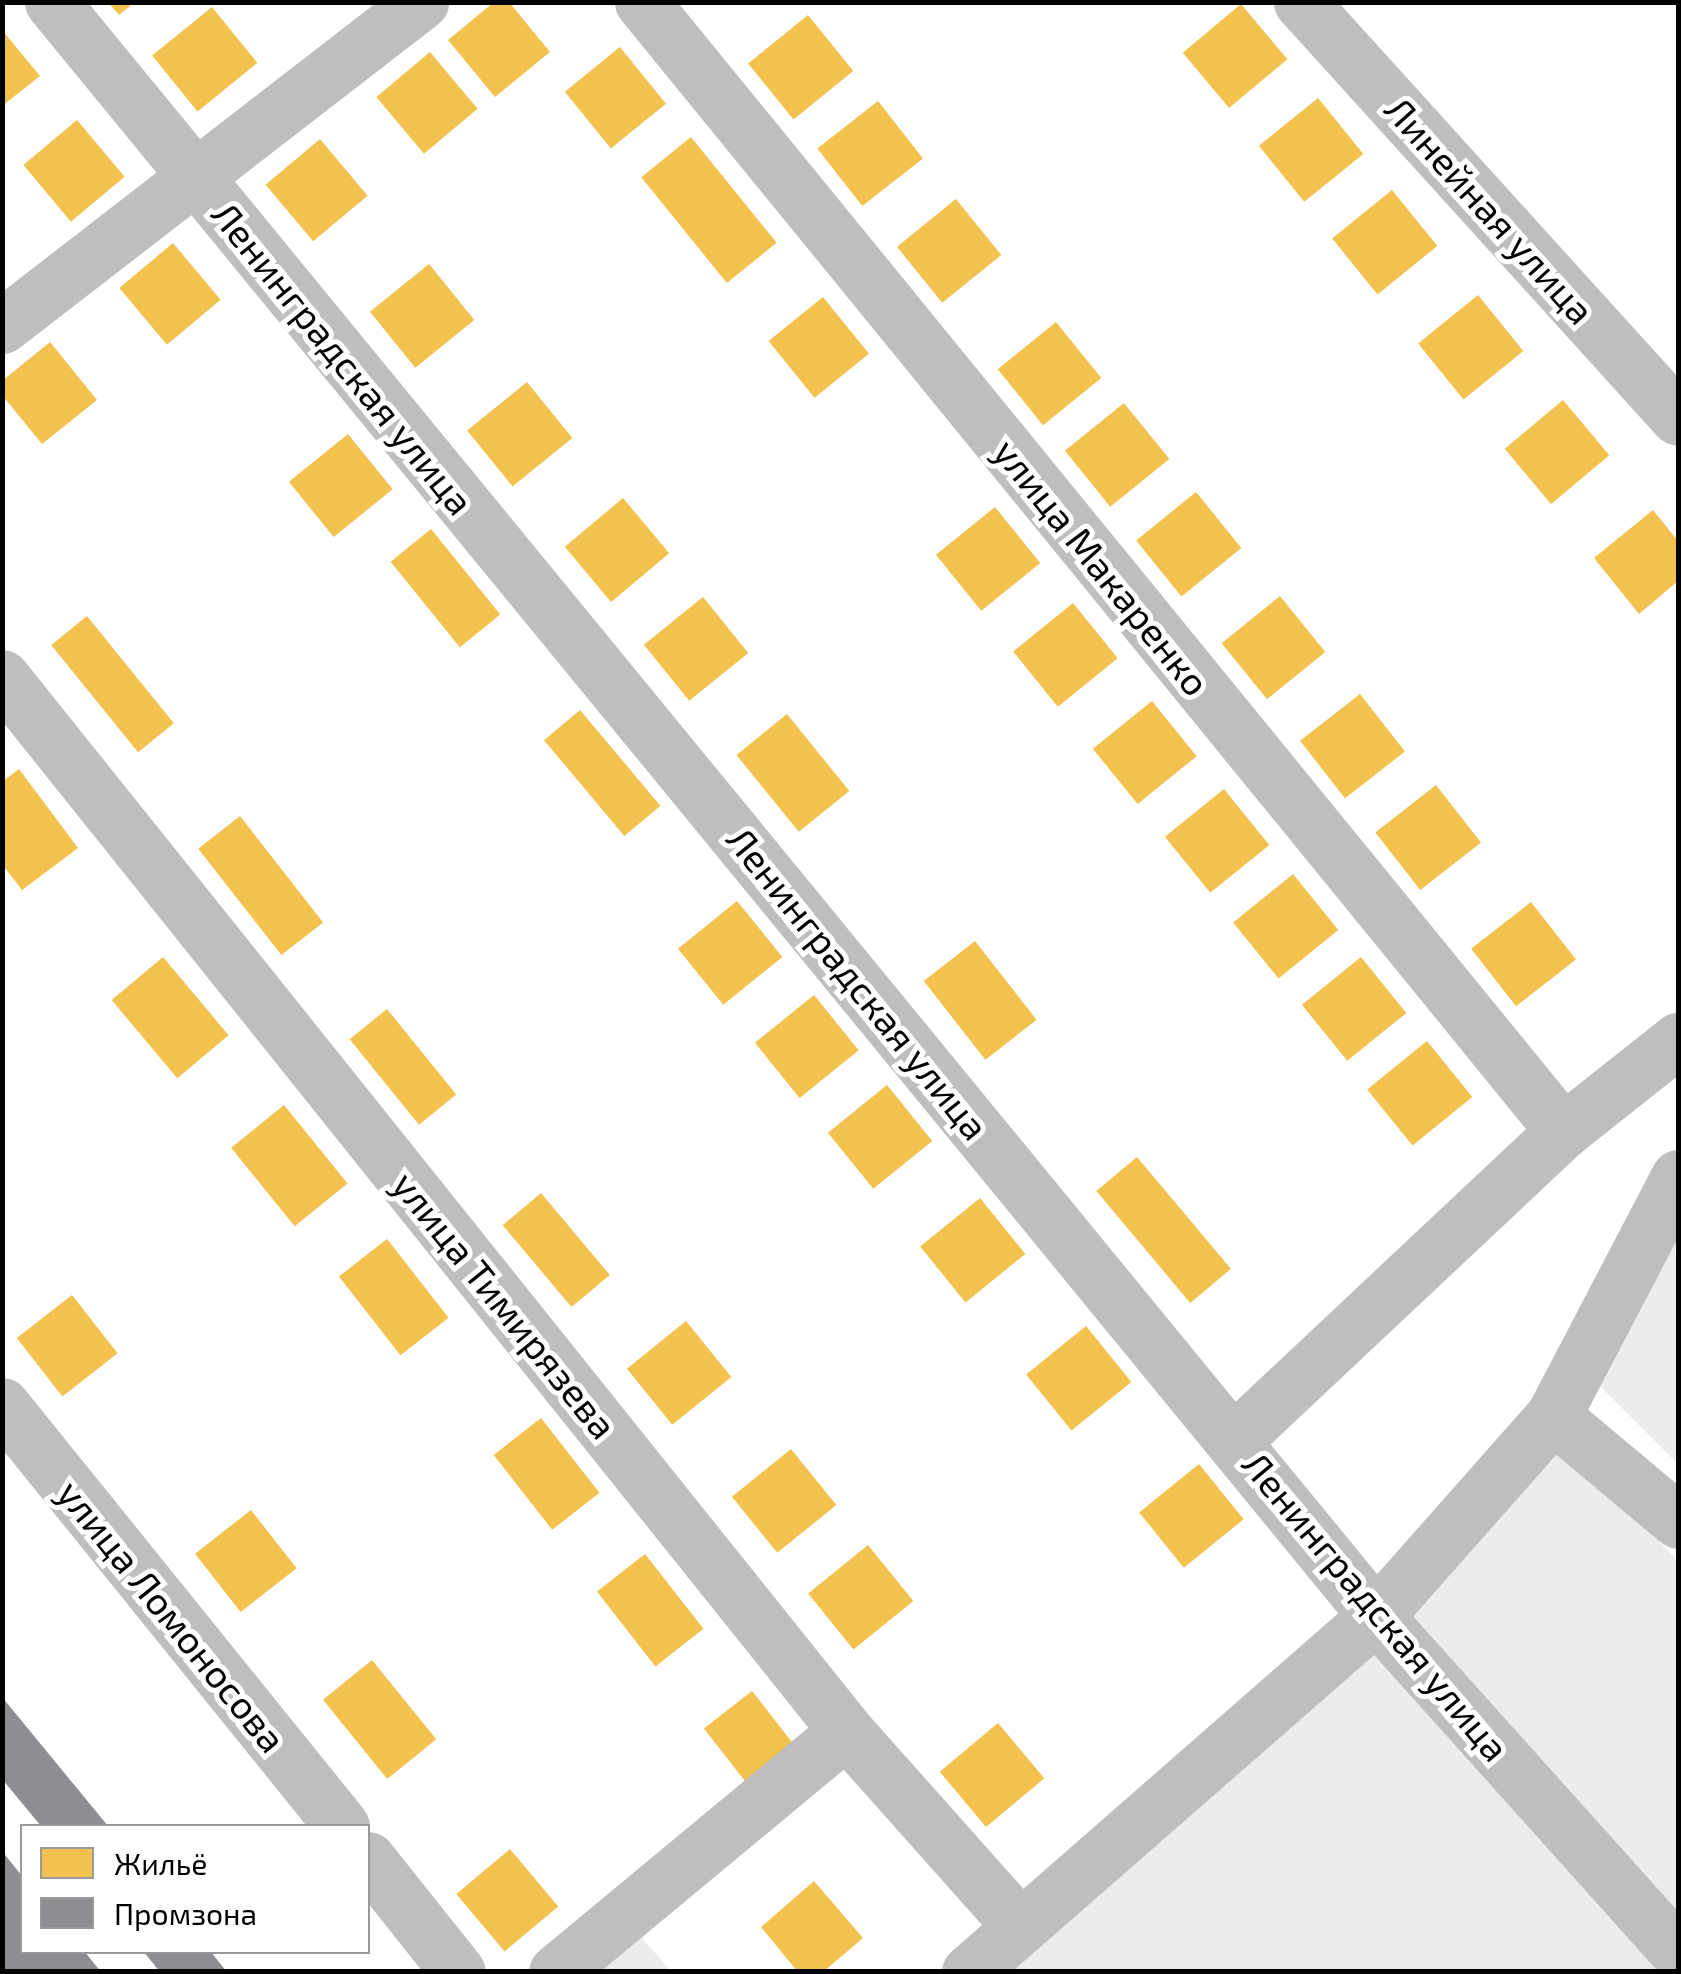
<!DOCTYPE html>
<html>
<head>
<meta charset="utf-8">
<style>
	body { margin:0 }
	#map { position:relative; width:1681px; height:1974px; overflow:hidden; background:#fff; font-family:"Exo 2",sans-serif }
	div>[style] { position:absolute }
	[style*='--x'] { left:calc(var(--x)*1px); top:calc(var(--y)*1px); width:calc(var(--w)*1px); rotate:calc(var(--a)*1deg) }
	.green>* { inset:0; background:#ececec }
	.homes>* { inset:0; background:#f2c14e; transform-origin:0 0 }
	.industry>* { inset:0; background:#8d8d92 }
	.minor>* { height:55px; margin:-27.5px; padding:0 27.5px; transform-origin:27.5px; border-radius:27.5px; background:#bebebe }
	span { translate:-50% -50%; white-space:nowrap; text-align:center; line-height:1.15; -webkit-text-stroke:10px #fff; paint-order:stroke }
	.street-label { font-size:38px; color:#000 }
	.frame { position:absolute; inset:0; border:5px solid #000; pointer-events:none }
	.legend { position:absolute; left:20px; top:1824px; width:350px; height:130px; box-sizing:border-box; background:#fff; border:2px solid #999; margin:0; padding:12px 18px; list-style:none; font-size:30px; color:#000 }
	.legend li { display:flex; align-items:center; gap:20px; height:50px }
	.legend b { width:50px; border:2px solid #999 }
</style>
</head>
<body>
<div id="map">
	<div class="green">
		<div style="clip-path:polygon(1678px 1204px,1678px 1464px,1589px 1375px)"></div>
		<div style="clip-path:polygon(1555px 1434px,1678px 1561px,1678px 1927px,1401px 1616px)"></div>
		<div style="clip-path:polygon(1377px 1634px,1673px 1971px,1014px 1972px,1004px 1961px)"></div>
		<div style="clip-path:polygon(634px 1929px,671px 1971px,583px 1972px)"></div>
	</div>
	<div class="homes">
		<div style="clip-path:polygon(108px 2px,135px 2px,119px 15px)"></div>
		<div style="clip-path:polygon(494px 2px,509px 2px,550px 52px,495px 97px,448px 40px)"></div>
		<div style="left:1241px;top:4px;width:72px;height:76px;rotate:50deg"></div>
		<div style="left:212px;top:7px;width:72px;height:77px;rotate:51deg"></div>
		<div style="left:808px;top:15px;width:72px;height:77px;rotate:51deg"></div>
		<div style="clip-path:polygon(2px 30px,40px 76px,2px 106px)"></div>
		<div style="left:620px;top:47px;width:73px;height:71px;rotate:51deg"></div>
		<div style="left:430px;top:52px;width:74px;height:70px;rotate:50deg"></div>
		<div style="left:1318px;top:98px;width:72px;height:76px;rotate:51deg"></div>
		<div style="left:878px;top:101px;width:73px;height:77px;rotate:52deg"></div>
		<div style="left:77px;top:120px;width:74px;height:70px;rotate:50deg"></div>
		<div style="left:691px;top:137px;width:136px;height:64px;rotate:51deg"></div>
		<div style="left:320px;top:139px;width:74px;height:71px;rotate:50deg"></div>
		<div style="left:1392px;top:190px;width:72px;height:77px;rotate:51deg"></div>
		<div style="left:956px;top:199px;width:72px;height:76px;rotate:51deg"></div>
		<div style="left:173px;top:243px;width:74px;height:70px;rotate:50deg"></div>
		<div style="left:429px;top:264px;width:72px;height:76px;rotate:51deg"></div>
		<div style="left:1478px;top:295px;width:72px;height:77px;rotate:51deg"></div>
		<div style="left:823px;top:297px;width:73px;height:70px;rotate:51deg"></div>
		<div style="left:1056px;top:322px;width:72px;height:75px;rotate:51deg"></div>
		<div style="clip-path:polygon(50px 342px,97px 400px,42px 444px,2px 395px,2px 381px)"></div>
		<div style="left:527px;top:382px;width:72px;height:77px;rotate:51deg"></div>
		<div style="left:1563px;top:400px;width:72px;height:76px;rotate:50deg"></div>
		<div style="left:1124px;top:403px;width:72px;height:76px;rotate:51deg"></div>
		<div style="left:348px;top:434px;width:71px;height:76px;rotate:51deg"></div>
		<div style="left:1196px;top:492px;width:72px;height:77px;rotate:51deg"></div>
		<div style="left:623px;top:498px;width:72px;height:76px;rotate:50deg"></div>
		<div style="left:995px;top:507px;width:72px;height:76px;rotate:51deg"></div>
		<div style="clip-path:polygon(1653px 510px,1678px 541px,1678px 581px,1639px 614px,1594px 558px)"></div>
		<div style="left:431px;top:529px;width:110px;height:52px;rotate:51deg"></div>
		<div style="left:1280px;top:596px;width:72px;height:75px;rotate:51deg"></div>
		<div style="left:703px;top:597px;width:72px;height:76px;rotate:51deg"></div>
		<div style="left:1073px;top:603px;width:71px;height:77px;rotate:51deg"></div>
		<div style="left:87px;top:616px;width:138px;height:46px;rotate:51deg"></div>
		<div style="left:1360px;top:694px;width:73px;height:76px;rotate:52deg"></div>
		<div style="left:1152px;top:701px;width:71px;height:76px;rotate:51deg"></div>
		<div style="left:580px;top:710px;width:125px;height:47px;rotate:50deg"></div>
		<div style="left:787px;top:714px;width:99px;height:65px;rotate:51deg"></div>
		<div style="clip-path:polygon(19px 769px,78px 848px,22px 890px,2px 864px,2px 782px)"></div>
		<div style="left:1436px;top:785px;width:73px;height:77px;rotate:52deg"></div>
		<div style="left:1224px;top:789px;width:72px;height:76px;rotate:51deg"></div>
		<div style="left:240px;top:816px;width:135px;height:53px;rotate:52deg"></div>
		<div style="left:1293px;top:874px;width:72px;height:77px;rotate:51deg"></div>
		<div style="left:737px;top:901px;width:72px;height:76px;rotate:51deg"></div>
		<div style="left:1531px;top:902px;width:73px;height:76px;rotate:52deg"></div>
		<div style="left:975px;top:941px;width:100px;height:65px;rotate:52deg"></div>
		<div style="left:163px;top:957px;width:102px;height:67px;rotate:50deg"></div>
		<div style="left:1361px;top:957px;width:72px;height:76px;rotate:51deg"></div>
		<div style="left:814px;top:995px;width:71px;height:76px;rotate:51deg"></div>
		<div style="left:387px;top:1009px;width:110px;height:48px;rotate:51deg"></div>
		<div style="left:1427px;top:1041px;width:72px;height:77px;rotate:51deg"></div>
		<div style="left:887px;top:1085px;width:72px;height:76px;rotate:51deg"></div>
		<div style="left:284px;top:1105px;width:101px;height:68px;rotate:51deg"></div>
		<div style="left:1137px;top:1157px;width:146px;height:53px;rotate:50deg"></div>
		<div style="left:541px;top:1193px;width:107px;height:50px;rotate:50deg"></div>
		<div style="left:980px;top:1198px;width:72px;height:77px;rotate:51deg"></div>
		<div style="left:387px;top:1239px;width:100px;height:61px;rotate:52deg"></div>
		<div style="left:72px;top:1295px;width:74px;height:70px;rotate:52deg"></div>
		<div style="left:686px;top:1321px;width:72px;height:76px;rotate:51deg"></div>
		<div style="left:1086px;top:1326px;width:72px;height:77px;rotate:51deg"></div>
		<div style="left:541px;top:1418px;width:95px;height:60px;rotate:52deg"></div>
		<div style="left:791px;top:1449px;width:72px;height:76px;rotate:51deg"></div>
		<div style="left:1199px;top:1464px;width:71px;height:77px;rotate:51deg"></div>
		<div style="left:251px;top:1510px;width:74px;height:71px;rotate:52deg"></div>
		<div style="left:868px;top:1545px;width:72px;height:77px;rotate:51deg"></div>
		<div style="left:645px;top:1554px;width:95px;height:61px;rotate:52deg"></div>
		<div style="left:372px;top:1660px;width:102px;height:63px;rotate:51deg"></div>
		<div style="left:752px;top:1691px;width:74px;height:61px;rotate:52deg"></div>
		<div style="left:998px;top:1723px;width:72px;height:76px;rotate:50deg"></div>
		<div style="left:510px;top:1849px;width:75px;height:70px;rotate:50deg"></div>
		<div style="clip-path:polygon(814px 1881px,863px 1938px,823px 1972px,798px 1972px,761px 1927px)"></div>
	</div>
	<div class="industry">
		<div style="clip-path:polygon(2px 1697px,108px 1826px,41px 1826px,2px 1779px)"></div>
		<div style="clip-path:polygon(2px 1851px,22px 1876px,22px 1952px,85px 1952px,101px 1972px,2px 1972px)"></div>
		<div style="clip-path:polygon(144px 1952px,211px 1952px,227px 1972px,160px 1972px)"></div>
	</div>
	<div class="minor">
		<div style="--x:52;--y:2;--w:2088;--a:50.64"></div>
		<div style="--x:1376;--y:1616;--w:452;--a:48.1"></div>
		<div style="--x:642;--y:2;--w:1457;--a:50.79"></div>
		<div style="--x:1301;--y:2;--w:561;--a:47.82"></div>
		<div style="--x:2;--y:326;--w:530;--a:-37.71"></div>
		<div style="--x:2;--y:677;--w:1350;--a:51.31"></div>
		<div style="--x:846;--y:1731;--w:260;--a:48.3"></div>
		<div style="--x:1678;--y:1177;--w:270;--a:117.6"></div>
		<div style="--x:1553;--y:1416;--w:163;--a:40"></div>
		<div style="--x:2;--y:1405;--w:541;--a:51.08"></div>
		<div style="--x:1234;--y:1440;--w:451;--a:-43.2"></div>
		<div style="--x:1563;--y:1131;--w:147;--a:-38.4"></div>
		<div style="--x:368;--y:1859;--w:144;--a:51.5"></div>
		<div style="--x:556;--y:1972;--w:377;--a:-39.7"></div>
		<div style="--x:969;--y:1972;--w:541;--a:-41.18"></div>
		<div style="--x:1376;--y:1616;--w:267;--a:-48.5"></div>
	</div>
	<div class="street-label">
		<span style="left:1490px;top:210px;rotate:48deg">Линейная улица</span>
		<span style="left:343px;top:358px;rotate:51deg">Ленинградская улица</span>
		<span style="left:1102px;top:567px;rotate:51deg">улица Макаренко</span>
		<span style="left:858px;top:983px;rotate:51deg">Ленинградская улица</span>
		<span style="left:505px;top:1305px;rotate:51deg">улица Тимирязева</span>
		<span style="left:1376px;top:1606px;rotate:50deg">Ленинградская улица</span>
		<span style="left:172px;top:1616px;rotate:51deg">улица Ломоносова</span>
	</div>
	<div class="frame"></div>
	<ul class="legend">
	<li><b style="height:28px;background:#f2c14e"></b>Жильё</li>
	<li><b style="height:28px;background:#8d8d92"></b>Промзона</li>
	</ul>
</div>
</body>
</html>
